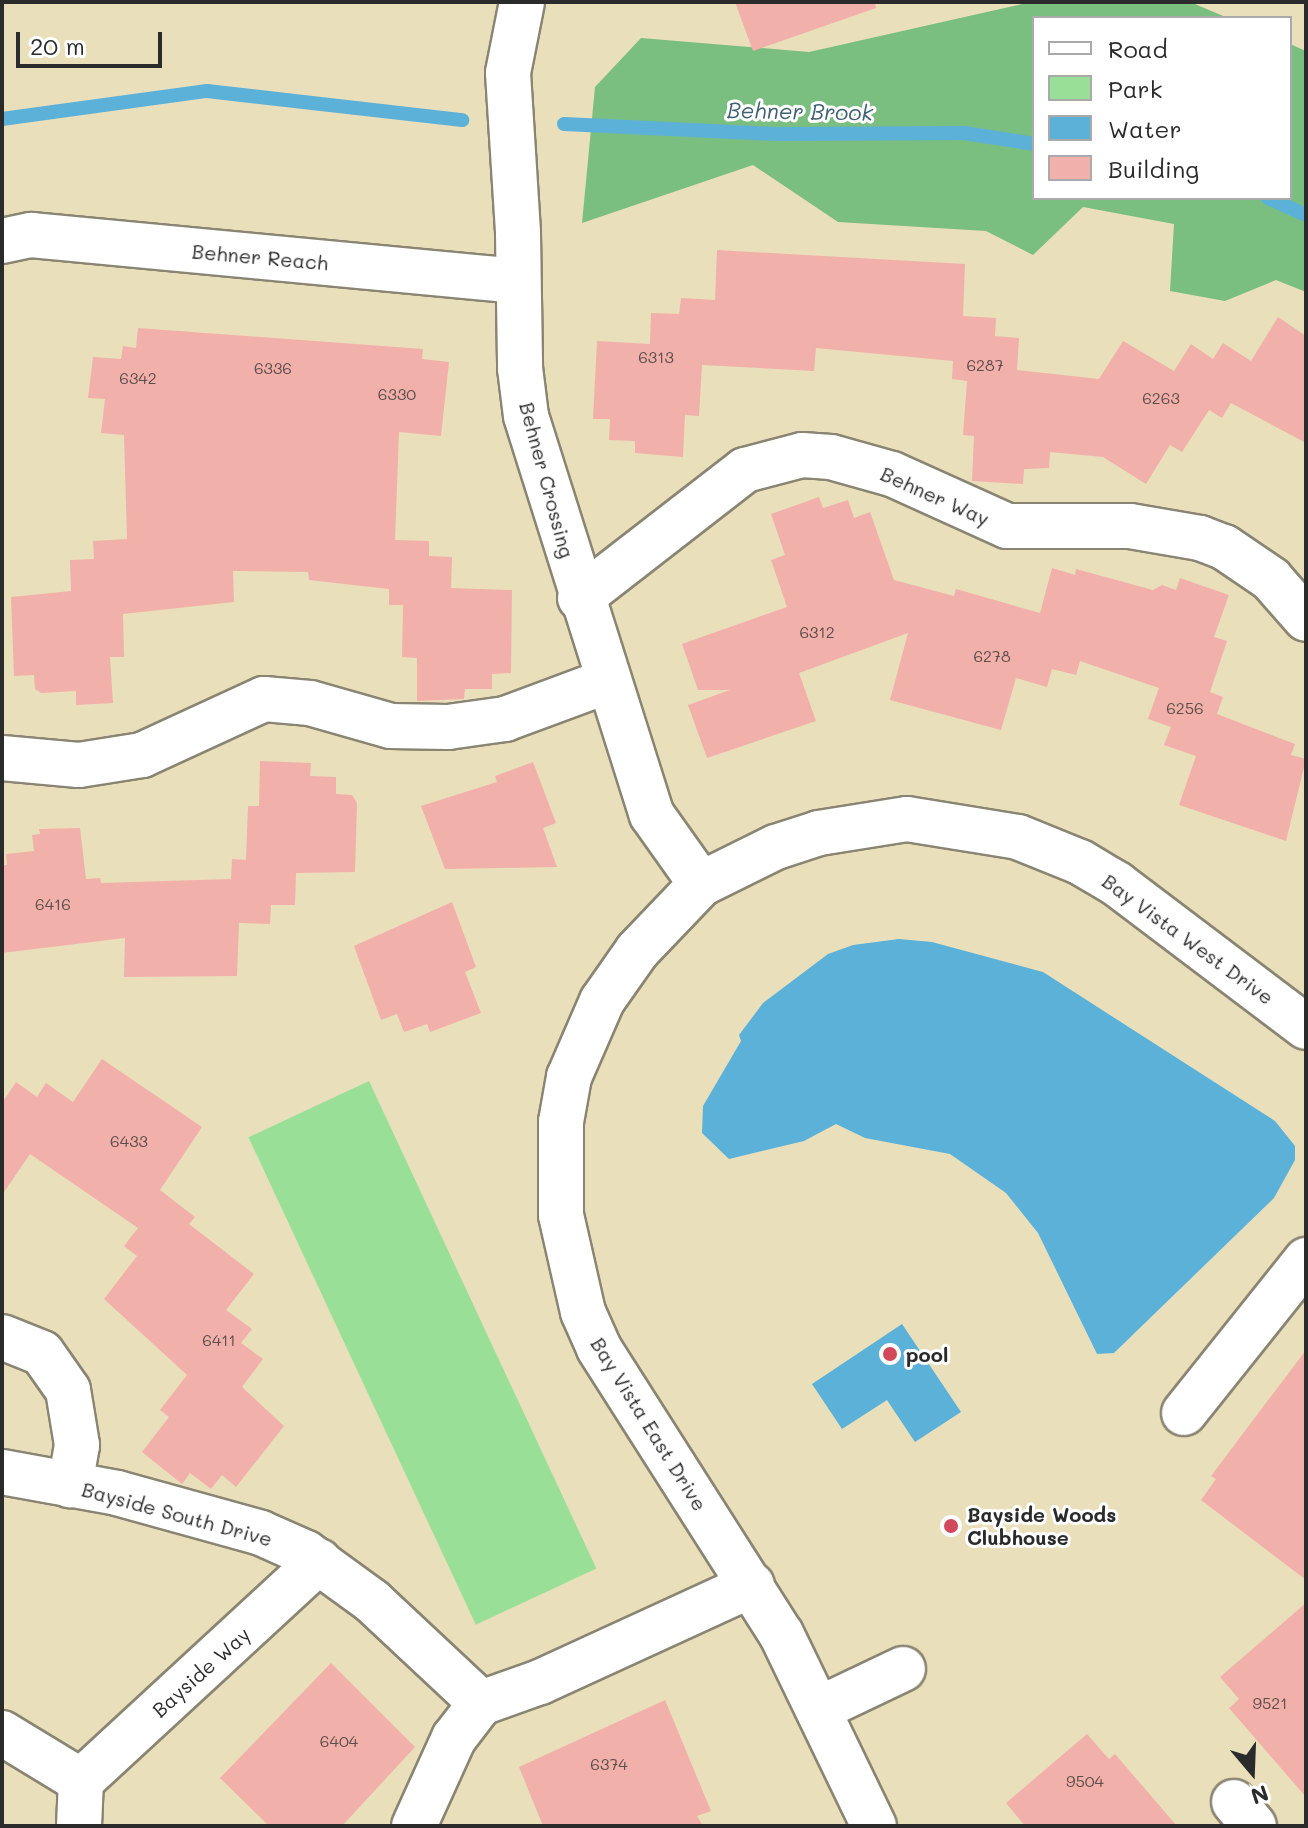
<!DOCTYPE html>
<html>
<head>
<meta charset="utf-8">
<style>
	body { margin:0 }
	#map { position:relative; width:1308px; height:1828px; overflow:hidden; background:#eadfbb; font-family:Mali,sans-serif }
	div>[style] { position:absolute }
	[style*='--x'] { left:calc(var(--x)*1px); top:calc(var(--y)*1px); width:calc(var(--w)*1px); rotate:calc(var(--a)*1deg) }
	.green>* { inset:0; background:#99df98; transform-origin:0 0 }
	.forest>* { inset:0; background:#7abe80 }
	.water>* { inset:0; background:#5cb1d8 }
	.stream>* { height:14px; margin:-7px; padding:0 7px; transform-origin:7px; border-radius:7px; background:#5cb1d8 }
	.building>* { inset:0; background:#f1b0a9 }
	.roads { filter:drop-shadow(2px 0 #8a8573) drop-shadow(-2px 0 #8a8573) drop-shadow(0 2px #8a8573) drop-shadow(0 -2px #8a8573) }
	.minor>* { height:44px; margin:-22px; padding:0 22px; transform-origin:22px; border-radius:22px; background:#fff }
	.dots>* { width:22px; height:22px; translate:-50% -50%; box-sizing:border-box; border:4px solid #fff; border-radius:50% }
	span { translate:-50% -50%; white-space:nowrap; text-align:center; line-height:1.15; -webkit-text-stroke:6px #fff; paint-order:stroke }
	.number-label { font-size:16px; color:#5c4c4a }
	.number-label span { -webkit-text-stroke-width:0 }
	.street-label { font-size:20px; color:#2b2b2b }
	.poi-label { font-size:20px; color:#2b2b2b; font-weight:700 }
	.left { translate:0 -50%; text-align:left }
	.water-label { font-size:22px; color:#3f6170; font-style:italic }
	.frame { position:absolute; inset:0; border:4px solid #2b2b2b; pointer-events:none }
	.legend { position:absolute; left:1032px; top:16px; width:260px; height:184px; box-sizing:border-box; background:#fff; border:2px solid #aaa; margin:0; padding:10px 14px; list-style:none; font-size:24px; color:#2b2b2b }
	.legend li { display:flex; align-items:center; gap:16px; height:40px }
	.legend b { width:40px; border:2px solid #aaa }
	.north { position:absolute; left:1212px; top:1732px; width:80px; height:80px; -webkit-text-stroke:6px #fff; paint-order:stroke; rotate:161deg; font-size:22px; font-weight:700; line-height:32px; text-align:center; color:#2b2b2b }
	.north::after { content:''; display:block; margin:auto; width:28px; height:36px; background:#2b2b2b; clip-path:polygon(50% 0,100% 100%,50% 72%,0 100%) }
	.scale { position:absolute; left:16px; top:32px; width:146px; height:36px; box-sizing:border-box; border:4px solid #2b2b2b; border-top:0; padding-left:10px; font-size:24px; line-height:28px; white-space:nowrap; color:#2b2b2b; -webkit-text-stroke:6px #fff; paint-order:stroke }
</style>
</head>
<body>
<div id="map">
	<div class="green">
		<div style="left:369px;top:1081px;width:538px;height:133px;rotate:65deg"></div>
	</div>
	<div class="forest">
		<div style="clip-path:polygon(1190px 2px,1228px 18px,1034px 18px,1034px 198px,1290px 198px,1290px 44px,1306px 51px,1306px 292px,1276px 280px,1225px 301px,1170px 291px,1174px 224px,1083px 207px,1033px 255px,986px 231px,838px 222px,753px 165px,582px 223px,595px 87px,641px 38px,809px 52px,1027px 3px)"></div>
	</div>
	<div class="water">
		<div style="clip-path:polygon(899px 939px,932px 942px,1043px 972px,1275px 1121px,1295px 1146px,1295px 1160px,1274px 1198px,1114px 1353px,1097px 1354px,1038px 1233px,1006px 1193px,950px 1154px,865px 1138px,836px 1124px,804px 1141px,729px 1159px,702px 1133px,703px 1106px,741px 1041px,739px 1035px,763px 1003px,828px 954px,853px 945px)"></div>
		<div style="clip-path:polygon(902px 1324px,961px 1412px,915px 1442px,887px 1400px,842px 1429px,812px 1384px)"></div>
	</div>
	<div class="stream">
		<div style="--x:2;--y:119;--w:207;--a:-7.8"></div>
		<div style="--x:207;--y:91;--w:257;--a:6.5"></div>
		<div style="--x:564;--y:124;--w:214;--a:2.7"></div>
		<div style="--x:778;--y:134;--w:186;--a:-0.3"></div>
		<div style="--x:964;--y:133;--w:71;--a:8.9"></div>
		<div style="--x:1268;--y:198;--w:42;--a:24.1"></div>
	</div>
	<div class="building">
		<div style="clip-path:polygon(735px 2px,875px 2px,876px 8px,753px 51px)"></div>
		<div style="clip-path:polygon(717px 250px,965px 264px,963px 316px,996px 318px,995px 336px,1019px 338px,1017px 370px,1099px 379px,1123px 341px,1174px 371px,1191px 344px,1213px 359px,1223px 343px,1251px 361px,1278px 317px,1306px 336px,1306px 443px,1231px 403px,1222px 418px,1209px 410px,1182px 452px,1170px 445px,1146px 484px,1103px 457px,1050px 452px,1049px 468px,1024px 469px,1023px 484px,972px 481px,974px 436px,963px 435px,967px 381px,952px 379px,953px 361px,816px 348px,814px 371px,702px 365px,699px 416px,685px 415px,683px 457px,635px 453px,635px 441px,609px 440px,610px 419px,593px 419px,597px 341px,650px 344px,651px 313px,679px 314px,681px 298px,715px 300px)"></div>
		<div style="clip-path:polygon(138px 328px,423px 349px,422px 359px,449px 362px,441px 436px,399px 432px,395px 540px,429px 541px,429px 556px,452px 557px,451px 588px,512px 590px,511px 673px,492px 674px,492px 689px,465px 689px,464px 699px,417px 701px,417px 658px,402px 657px,403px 605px,389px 605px,389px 589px,309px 580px,308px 572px,233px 571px,234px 602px,123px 614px,124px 657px,110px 657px,113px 703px,76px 705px,76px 691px,41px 693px,35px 689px,34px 675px,14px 676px,11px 597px,71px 591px,70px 560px,94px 559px,93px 541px,127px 539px,124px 435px,101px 433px,105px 399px,88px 398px,93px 357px,121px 359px,123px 346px,136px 348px)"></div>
		<div style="clip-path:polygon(819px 497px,823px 508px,848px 500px,854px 518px,870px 512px,894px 580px,954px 596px,956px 589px,1040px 613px,1052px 568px,1075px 575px,1076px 569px,1153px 590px,1162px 585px,1176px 590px,1180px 578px,1229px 595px,1214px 637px,1227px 641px,1210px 692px,1223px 697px,1217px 714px,1295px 744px,1291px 755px,1306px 759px,1286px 841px,1179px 805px,1196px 756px,1164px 745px,1171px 727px,1148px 719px,1159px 688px,1080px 661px,1076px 675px,1052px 669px,1047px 687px,1016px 678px,1001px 730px,890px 700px,908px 633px,799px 673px,816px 721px,707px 758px,688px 705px,730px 690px,698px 690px,682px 644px,787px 607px,771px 560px,785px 555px,771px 514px)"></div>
		<div style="clip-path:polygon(260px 761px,311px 763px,310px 776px,336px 777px,336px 794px,352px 795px,357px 803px,355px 872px,296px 873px,295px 905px,271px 905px,270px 924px,239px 923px,237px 976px,124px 977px,125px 938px,2px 953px,2px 865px,7px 865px,6px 854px,34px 851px,32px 835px,40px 834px,39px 829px,80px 828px,86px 879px,100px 878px,101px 883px,231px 879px,232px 859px,246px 860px,248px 806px,259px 806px)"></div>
		<div style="clip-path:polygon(533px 762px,556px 823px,543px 828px,557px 867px,445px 869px,421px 806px,497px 782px,495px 776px)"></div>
		<div style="clip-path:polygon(452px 902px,476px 967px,465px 972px,481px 1013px,430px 1032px,427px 1024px,404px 1032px,397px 1014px,381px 1020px,354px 946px)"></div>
		<div style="clip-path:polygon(102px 1059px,202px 1127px,160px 1190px,195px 1217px,189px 1224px,254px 1274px,226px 1310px,252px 1329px,241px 1343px,263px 1359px,242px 1387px,284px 1426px,236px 1487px,222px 1475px,211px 1489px,190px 1473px,182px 1484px,142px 1452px,169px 1417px,160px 1410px,187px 1375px,104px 1299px,137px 1256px,124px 1246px,138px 1228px,30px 1154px,2px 1195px,2px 1103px,16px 1082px,37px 1097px,46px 1083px,73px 1102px)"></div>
		<div style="clip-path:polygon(1306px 1350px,1306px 1580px,1201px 1500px,1216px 1479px,1211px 1476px)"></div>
		<div style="clip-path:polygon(1306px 1603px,1306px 1797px,1229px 1708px,1239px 1699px,1220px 1677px)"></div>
		<div style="clip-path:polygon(331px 1663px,415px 1747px,342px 1826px,269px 1826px,220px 1778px)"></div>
		<div style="clip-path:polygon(665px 1700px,711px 1811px,697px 1816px,703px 1826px,543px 1826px,519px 1767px)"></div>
		<div style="clip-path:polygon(1087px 1734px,1109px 1759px,1115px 1754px,1177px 1826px,1025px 1826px,1006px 1803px)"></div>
	</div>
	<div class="roads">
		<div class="minor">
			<div style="--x:522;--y:2;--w:72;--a:101.2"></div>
			<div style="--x:508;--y:73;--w:161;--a:86.4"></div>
			<div style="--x:518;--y:234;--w:134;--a:89.1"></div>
			<div style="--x:520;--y:368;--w:48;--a:82.9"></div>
			<div style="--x:526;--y:416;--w:418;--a:72.5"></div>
			<div style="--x:652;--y:815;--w:85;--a:54.6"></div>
			<div style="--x:2;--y:241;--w:30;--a:-12"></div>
			<div style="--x:31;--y:235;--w:489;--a:5.4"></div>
			<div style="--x:580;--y:598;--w:209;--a:-37.8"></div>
			<div style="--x:745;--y:470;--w:59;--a:-14.7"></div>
			<div style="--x:802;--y:455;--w:29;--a:4"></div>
			<div style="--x:831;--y:457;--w:63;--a:15.6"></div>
			<div style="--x:892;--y:474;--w:126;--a:24.3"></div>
			<div style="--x:1007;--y:526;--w:123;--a:0"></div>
			<div style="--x:1130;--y:526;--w:71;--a:9.7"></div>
			<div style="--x:1200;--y:538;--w:26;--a:21"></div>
			<div style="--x:1224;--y:547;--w:57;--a:34.2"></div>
			<div style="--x:1271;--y:579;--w:53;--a:48.8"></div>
			<div style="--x:2;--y:758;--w:77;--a:5.2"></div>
			<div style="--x:79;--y:765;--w:64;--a:-9"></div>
			<div style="--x:142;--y:755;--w:134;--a:-24.7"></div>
			<div style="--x:264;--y:699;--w:46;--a:5"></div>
			<div style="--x:310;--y:703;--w:84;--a:15.9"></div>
			<div style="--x:391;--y:726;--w:57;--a:1"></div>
			<div style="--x:448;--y:727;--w:58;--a:-8"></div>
			<div style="--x:505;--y:719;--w:109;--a:-20.4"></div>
			<div style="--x:2;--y:1337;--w:43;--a:21.8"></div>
			<div style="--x:42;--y:1353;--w:45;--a:54.9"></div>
			<div style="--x:68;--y:1390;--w:56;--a:80.7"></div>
			<div style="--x:77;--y:1445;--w:41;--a:99.9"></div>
			<div style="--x:1184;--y:1413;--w:196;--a:-51.4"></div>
			<div style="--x:2;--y:1472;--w:117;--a:10.3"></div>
			<div style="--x:117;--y:1493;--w:149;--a:15.5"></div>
			<div style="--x:261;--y:1533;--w:49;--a:24"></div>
			<div style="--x:306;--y:1553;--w:82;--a:36"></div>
			<div style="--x:372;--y:1601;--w:149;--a:43.1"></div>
			<div style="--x:819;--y:1709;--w:93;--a:-25.5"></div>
			<div style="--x:2;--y:1733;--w:92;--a:31.3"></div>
			<div style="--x:1234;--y:1802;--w:31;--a:50"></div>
			<div style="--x:79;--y:1826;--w:45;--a:-87.5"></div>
			<div style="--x:81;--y:1781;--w:324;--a:-42.7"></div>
			<div style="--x:414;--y:1826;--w:97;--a:-65.6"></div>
			<div style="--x:454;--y:1738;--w:44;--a:-52.4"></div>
			<div style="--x:481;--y:1703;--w:63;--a:-19.6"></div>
			<div style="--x:540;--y:1682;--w:233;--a:-24.6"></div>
			<div style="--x:874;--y:1826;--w:213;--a:-115.8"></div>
			<div style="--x:781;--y:1634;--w:339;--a:-122.5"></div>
			<div style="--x:599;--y:1348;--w:39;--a:-114"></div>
			<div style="--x:583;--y:1312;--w:99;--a:-102.8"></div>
			<div style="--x:561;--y:1215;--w:93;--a:-90"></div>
			<div style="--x:561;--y:1122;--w:46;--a:-79.9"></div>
			<div style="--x:569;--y:1077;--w:83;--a:-66.5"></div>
			<div style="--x:602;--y:1001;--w:61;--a:-55"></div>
			<div style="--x:637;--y:951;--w:93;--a:-46.3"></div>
			<div style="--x:701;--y:884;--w:84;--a:-26.3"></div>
			<div style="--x:776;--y:847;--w:45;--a:-18"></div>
			<div style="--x:819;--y:833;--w:89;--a:-9"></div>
			<div style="--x:907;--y:819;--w:112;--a:9.2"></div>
			<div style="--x:1018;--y:837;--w:67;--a:22"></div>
			<div style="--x:1080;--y:862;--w:43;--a:30.7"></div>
			<div style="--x:1117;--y:884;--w:237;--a:37.1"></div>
		</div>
	</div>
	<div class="dots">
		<div style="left:890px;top:1354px;background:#d1495b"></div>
		<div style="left:951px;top:1526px;background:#d1495b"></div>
	</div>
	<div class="number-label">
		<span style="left:656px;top:357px">6313</span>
		<span style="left:985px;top:365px">6287</span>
		<span style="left:273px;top:368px">6336</span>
		<span style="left:138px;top:378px">6342</span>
		<span style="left:397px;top:394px">6330</span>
		<span style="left:1161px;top:398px">6263</span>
		<span style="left:817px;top:632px">6312</span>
		<span style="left:992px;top:656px">6278</span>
		<span style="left:1185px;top:708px">6256</span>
		<span style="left:53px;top:904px">6416</span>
		<span style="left:129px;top:1141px">6433</span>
		<span style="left:219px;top:1340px">6411</span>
		<span style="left:1270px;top:1703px">9521</span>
		<span style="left:339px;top:1741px">6404</span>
		<span style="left:609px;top:1764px">6374</span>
		<span style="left:1085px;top:1781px">9504</span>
	</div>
	<div class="street-label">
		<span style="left:260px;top:257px;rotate:5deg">Behner Reach</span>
		<span style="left:547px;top:480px;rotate:75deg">Behner Crossing</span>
		<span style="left:935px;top:496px;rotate:24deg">Behner Way</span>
		<span style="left:1188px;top:939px;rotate:36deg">Bay Vista West Drive</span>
		<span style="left:649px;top:1424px;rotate:58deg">Bay Vista East Drive</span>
		<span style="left:177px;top:1514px;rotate:15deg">Bayside South Drive</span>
		<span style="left:201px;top:1672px;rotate:-42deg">Bayside Way</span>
	</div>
	<div class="poi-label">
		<span class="left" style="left:906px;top:1354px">pool</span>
		<span class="left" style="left:967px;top:1526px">Bayside Woods<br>Clubhouse</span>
	</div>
	<div class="water-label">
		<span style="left:800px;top:111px;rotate:1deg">Behner Brook</span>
	</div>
	<div class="frame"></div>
	<ul class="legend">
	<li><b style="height:10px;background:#fff"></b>Road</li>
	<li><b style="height:22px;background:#99df98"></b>Park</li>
	<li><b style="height:22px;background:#5cb1d8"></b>Water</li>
	<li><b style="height:22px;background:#f1b0a9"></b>Building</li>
	</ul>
	<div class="north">N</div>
	<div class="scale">20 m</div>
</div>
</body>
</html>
